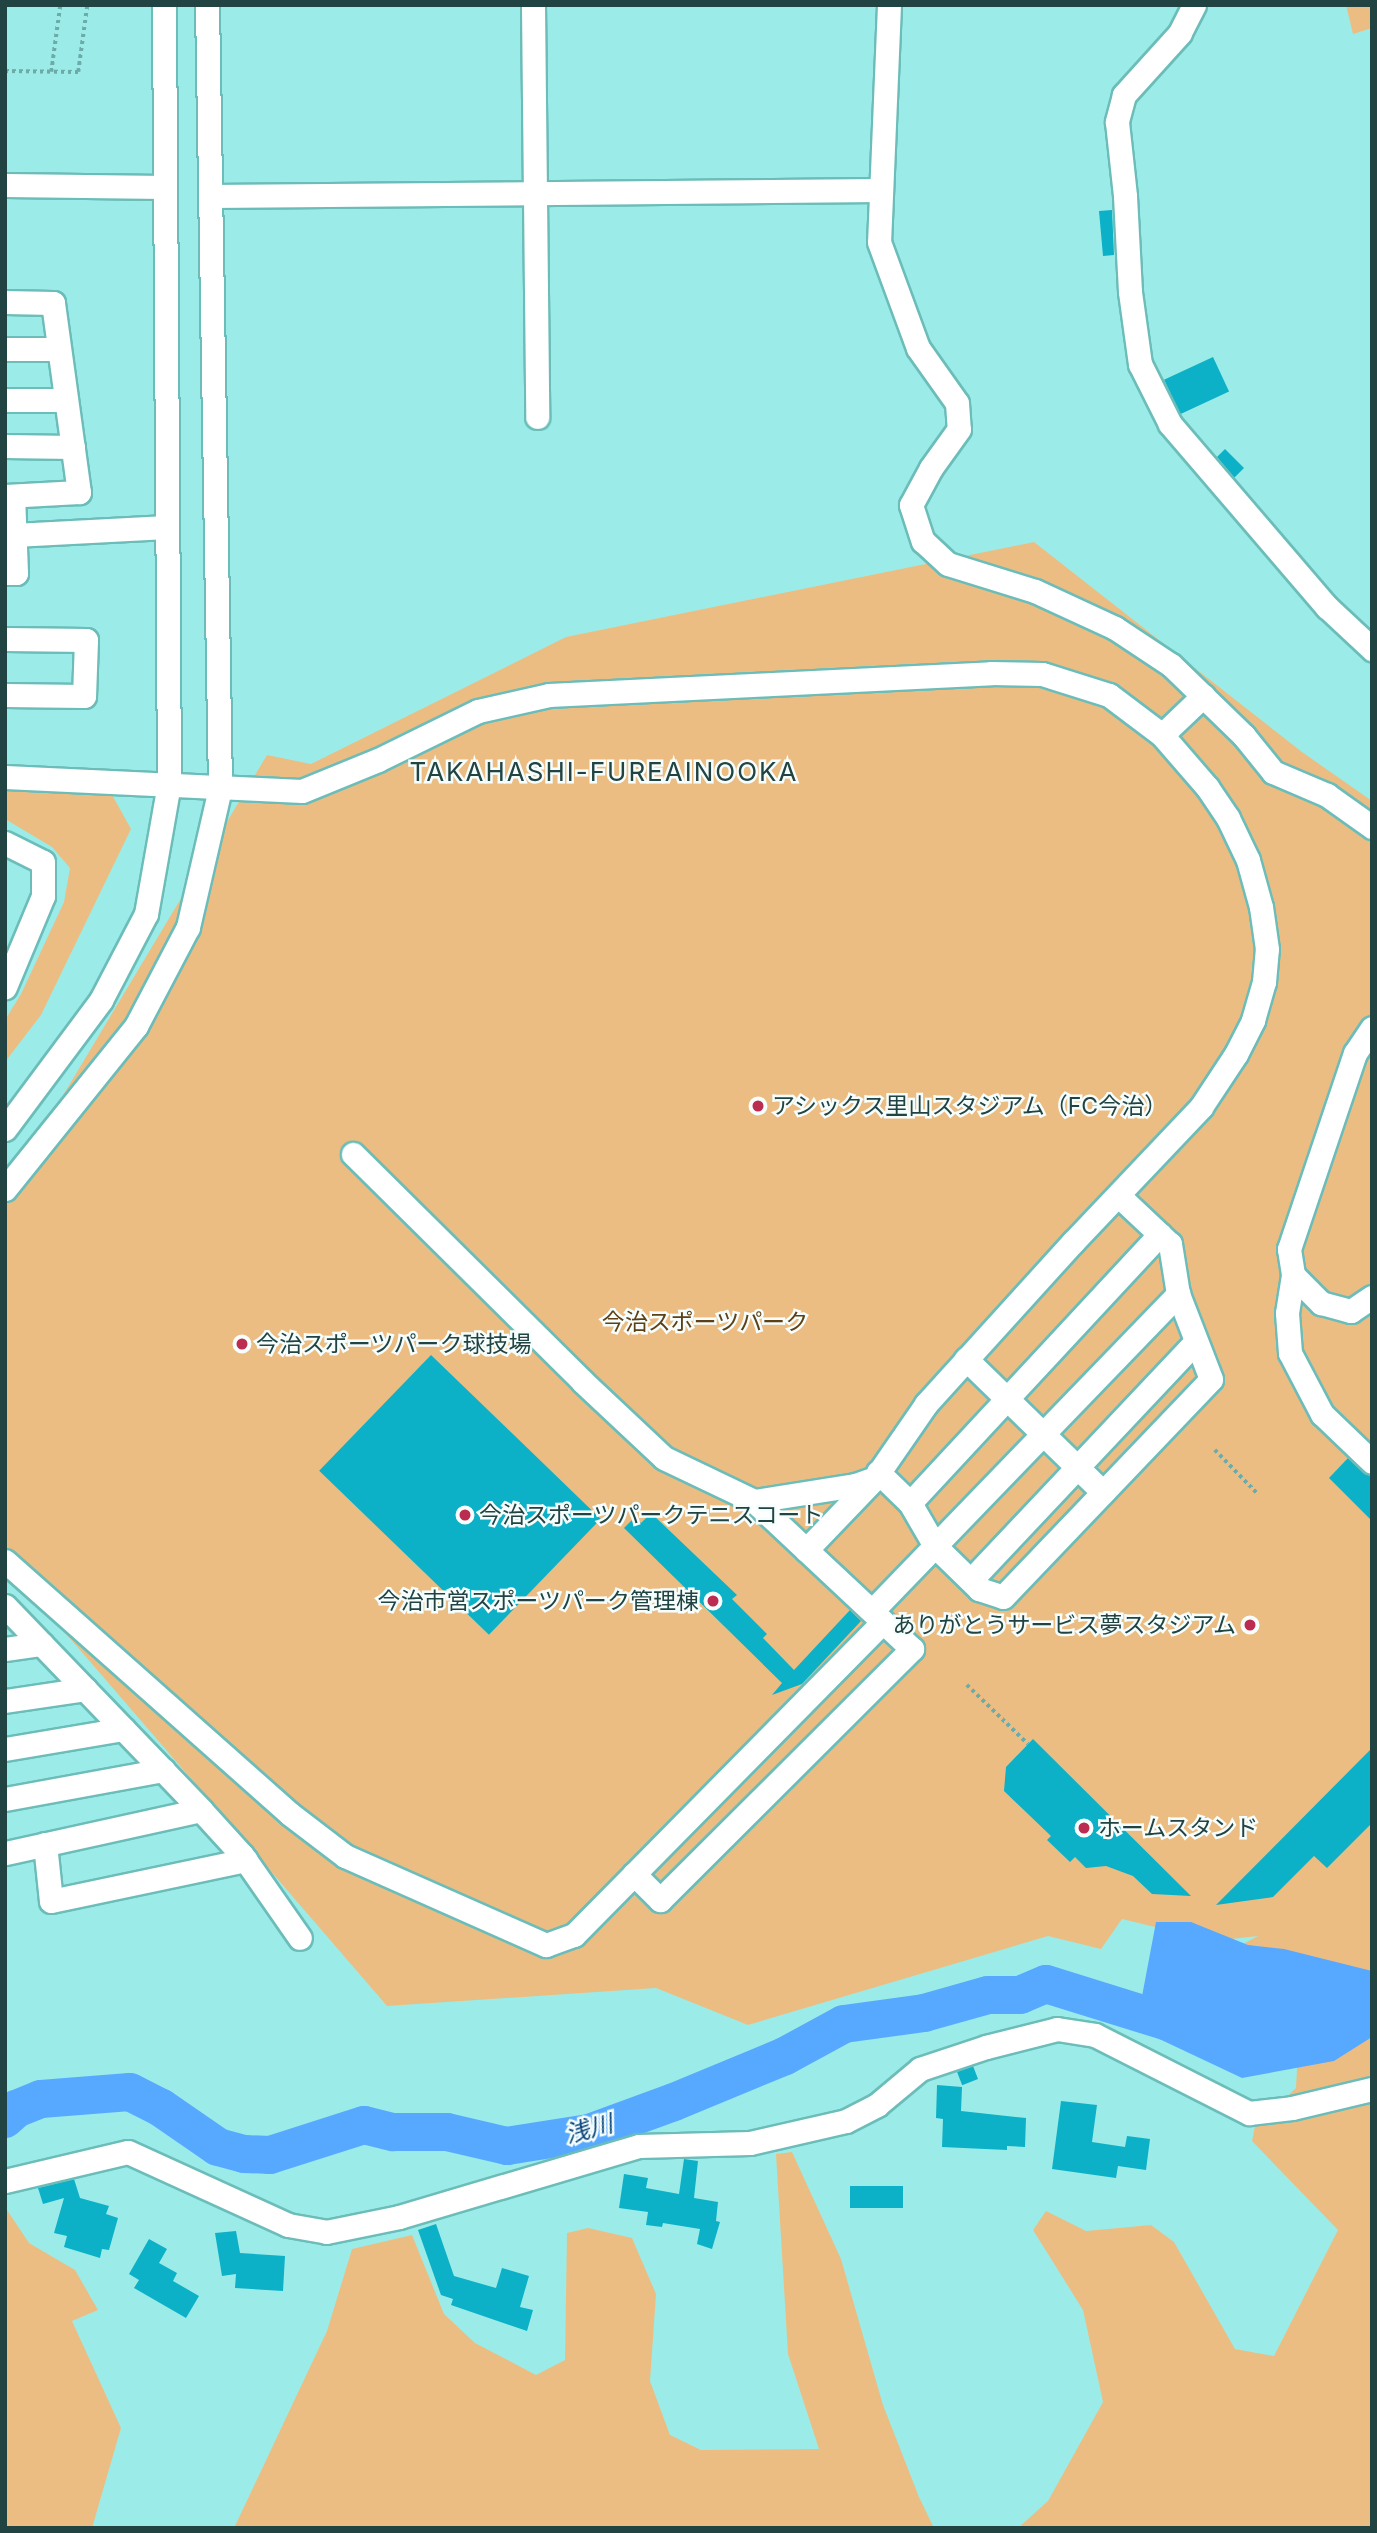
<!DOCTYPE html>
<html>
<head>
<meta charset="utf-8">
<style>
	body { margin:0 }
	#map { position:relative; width:1377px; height:2533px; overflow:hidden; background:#9bece8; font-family:Inter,"Noto Sans JP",sans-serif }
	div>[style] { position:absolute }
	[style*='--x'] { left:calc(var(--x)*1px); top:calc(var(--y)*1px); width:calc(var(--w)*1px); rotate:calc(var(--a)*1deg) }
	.green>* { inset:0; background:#ecbd83 }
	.water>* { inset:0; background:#57a9ff }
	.river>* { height:38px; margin:-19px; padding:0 19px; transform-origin:19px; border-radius:19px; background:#57a9ff }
	.building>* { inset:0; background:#0cb0c7; transform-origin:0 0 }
	.path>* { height:3.5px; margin-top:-1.75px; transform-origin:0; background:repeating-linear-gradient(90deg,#6caba8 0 3.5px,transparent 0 7px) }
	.roads { filter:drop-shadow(2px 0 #6cbdb9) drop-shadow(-2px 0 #6cbdb9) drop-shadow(0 2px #6cbdb9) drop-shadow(0 -2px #6cbdb9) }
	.minor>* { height:23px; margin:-11.5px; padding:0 11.5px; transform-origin:11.5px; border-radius:11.5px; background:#fff }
	.dots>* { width:19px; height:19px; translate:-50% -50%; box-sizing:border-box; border:4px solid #f6fefd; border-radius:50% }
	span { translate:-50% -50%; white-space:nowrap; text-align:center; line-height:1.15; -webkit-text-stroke:5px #f6fefd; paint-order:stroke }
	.poi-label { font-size:23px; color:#214342 }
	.left { translate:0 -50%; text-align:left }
	.right { translate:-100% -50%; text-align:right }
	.park-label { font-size:23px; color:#5f4015 }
	.water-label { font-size:24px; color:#0a467c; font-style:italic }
	.quarter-label { font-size:26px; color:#214342; letter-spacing:2px }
	.frame { position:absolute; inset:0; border:7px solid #214342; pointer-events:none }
</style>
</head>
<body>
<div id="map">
	<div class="green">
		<div style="clip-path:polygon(1346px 5px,1372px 5px,1372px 28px,1353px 34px)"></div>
		<div style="clip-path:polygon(1034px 542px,1302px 752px,1372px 801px,1372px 2006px,1193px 1971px,1258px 1936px,1213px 1941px,1122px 1919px,1101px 1949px,1048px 1936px,748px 2025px,656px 1988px,387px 2006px,5px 1563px,5px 1192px,267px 755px,311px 764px,566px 637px)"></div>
		<div style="clip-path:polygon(5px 786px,110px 791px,131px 829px,41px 1015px,5px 1062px,5px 1020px,21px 994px,64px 902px,70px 868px,52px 847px,5px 819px)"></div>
		<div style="clip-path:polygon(1372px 2012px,1372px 2528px,1018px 2528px,1048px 2501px,1103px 2402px,1083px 2310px,1033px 2230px,1046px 2211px,1086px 2231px,1151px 2225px,1174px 2242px,1235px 2349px,1274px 2356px,1338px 2230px,1252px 2141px,1255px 2126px,1296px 2088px,1298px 2049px)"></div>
		<div style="clip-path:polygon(792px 2152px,841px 2259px,883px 2405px,919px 2497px,934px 2528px,234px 2528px,327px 2331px,352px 2249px,412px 2235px,444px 2314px,475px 2343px,536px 2375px,565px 2360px,567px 2233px,588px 2228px,632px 2238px,656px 2294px,650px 2381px,670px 2435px,701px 2450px,819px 2449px,788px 2354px,776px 2154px)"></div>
		<div style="clip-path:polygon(5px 2207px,29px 2243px,75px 2270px,98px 2310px,72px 2321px,121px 2428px,92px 2528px,5px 2528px)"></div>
	</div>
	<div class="water">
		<div style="clip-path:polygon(1156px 1922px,1191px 1922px,1248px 1945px,1284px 1949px,1372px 1971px,1372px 2037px,1334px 2061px,1242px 2078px,1136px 2028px)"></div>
	</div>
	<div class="river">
		<div style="--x:5;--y:2119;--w:15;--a:-42"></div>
		<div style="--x:16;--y:2109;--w:27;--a:-22"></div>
		<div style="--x:41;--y:2099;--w:89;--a:-4.5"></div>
		<div style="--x:130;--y:2092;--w:34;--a:27"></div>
		<div style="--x:160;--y:2107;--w:70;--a:34.6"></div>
		<div style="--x:218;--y:2147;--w:27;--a:15"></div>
		<div style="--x:244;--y:2154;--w:26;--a:2"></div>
		<div style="--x:270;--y:2155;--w:99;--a:-17.7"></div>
		<div style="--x:364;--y:2125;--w:30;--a:14"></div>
		<div style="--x:393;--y:2132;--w:54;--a:0"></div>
		<div style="--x:447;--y:2132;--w:62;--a:13.1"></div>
		<div style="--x:507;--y:2146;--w:83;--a:-9"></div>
		<div style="--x:589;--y:2133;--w:90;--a:-20"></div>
		<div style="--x:674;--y:2102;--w:120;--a:-22.5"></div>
		<div style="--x:785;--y:2056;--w:67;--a:-28.5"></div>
		<div style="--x:844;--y:2024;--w:81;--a:-7.8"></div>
		<div style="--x:924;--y:2013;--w:66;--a:-15.7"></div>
		<div style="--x:988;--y:1995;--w:32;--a:0"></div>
		<div style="--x:1020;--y:1995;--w:28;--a:-23"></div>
		<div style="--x:1046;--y:1984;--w:131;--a:17.3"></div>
	</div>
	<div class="building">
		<div style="clip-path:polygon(1112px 210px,1114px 255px,1103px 256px,1099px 211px)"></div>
		<div style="left:1213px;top:357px;width:38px;height:54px;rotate:65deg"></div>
		<div style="clip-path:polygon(1225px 449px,1244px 468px,1234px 478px,1217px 457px)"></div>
		<div style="left:431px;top:1355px;width:236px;height:161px;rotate:44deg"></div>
		<div style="clip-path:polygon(1348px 1458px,1372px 1478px,1372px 1521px,1329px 1478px)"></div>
		<div style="clip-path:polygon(651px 1513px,737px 1595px,732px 1599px,767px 1634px,763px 1638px,794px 1670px,850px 1610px,861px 1621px,802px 1684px,772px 1695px,782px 1683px,624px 1528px,635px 1517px,641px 1523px)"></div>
		<div style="clip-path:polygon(1033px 1739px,1191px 1896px,1152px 1894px,1133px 1876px,1106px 1866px,1086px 1868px,1075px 1857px,1070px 1862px,1047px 1840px,1051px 1836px,1004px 1791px,1006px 1767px)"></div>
		<div style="clip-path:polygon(1372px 1748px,1372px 1823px,1327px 1868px,1314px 1856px,1273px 1897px,1216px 1905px)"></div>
		<div style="left:973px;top:2066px;width:14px;height:17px;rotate:69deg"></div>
		<div style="clip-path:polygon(937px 2085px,962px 2087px,961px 2111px,1026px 2118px,1025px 2147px,1007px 2146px,1007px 2150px,942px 2147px,943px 2119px,936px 2118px)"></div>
		<div style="clip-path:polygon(1061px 2101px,1097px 2105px,1092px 2142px,1125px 2147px,1127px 2136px,1150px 2139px,1146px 2170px,1118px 2166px,1116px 2178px,1052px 2169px)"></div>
		<div style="clip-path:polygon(684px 2159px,698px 2161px,694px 2198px,718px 2202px,716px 2221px,720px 2222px,712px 2249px,697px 2244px,700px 2229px,663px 2223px,662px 2227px,646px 2225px,648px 2212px,619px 2208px,624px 2174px,648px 2178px,646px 2188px,679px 2194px)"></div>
		<div style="clip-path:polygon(74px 2179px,80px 2198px,109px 2206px,106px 2214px,118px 2218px,109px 2250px,102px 2249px,100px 2258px,64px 2247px,67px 2236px,54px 2233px,64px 2198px,43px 2204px,38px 2188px)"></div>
		<div style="left:850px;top:2186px;width:53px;height:22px"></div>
		<div style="clip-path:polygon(436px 2224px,454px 2276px,496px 2288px,502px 2268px,529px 2276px,520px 2307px,533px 2310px,527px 2331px,451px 2305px,453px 2299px,441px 2295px,418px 2230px)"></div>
		<div style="clip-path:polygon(236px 2231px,240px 2253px,285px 2256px,283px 2291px,235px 2288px,236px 2274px,222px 2276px,215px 2233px)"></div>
		<div style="clip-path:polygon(149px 2239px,167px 2249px,159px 2263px,177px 2273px,173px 2281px,199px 2296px,186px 2318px,134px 2288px,139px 2280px,129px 2274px)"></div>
	</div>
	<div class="path">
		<div style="--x:5;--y:71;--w:73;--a:0.8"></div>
		<div style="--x:78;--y:72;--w:68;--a:-82.3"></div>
		<div style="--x:51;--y:72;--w:68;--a:-82.3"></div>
		<div style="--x:1215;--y:1450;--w:62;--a:45.7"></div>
		<div style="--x:967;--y:1685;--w:85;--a:44"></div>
	</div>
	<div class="roads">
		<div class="minor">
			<div style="--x:533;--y:5;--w:412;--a:89.4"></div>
			<div style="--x:889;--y:5;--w:237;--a:92.4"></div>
			<div style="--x:879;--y:242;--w:113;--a:69.8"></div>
			<div style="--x:918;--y:348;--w:67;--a:54.7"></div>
			<div style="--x:957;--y:403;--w:26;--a:86"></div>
			<div style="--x:959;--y:429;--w:48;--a:125.7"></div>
			<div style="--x:931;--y:468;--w:42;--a:118.4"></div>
			<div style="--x:911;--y:505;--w:38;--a:72"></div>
			<div style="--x:923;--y:541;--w:34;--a:43"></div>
			<div style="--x:948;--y:564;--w:91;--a:17.2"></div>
			<div style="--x:1035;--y:591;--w:88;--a:24.8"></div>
			<div style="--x:1115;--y:628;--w:67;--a:33.5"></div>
			<div style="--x:1171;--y:665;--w:102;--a:44.2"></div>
			<div style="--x:1244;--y:736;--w:46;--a:51.1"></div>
			<div style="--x:1273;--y:772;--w:59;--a:23.1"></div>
			<div style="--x:1327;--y:795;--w:55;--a:35.4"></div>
			<div style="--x:1194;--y:5;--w:31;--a:117"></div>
			<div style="--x:1180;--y:33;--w:84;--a:132.1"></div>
			<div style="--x:1124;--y:95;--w:28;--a:105"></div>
			<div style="--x:1117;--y:122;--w:74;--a:83.8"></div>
			<div style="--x:1125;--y:196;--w:96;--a:87"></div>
			<div style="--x:1130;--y:292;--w:73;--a:82.1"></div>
			<div style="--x:1140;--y:364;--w:67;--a:63.4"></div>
			<div style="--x:1170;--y:424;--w:241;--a:49.4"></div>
			<div style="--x:1327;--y:607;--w:62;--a:43"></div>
			<div style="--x:5;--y:185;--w:160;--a:0.7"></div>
			<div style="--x:210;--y:196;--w:670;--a:-0.51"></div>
			<div style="--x:5;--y:302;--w:48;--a:1.2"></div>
			<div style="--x:53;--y:303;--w:191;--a:82.2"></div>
			<div style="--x:79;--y:492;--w:74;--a:176.9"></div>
			<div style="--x:5;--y:349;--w:54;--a:0"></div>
			<div style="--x:5;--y:400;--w:61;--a:0"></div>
			<div style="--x:5;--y:446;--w:68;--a:0.8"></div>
			<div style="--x:14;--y:535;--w:153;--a:-3"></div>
			<div style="--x:5;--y:573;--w:11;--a:0"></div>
			<div style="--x:16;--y:573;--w:77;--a:-92.2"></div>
			<div style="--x:5;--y:639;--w:81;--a:0.7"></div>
			<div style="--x:86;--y:640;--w:56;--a:92"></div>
			<div style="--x:84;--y:696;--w:79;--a:-179.3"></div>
			<div style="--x:5;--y:777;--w:297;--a:2.7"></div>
			<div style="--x:302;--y:791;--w:82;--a:-22.2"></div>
			<div style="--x:378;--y:760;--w:111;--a:-26.1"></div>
			<div style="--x:478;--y:711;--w:73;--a:-12.7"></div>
			<div style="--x:549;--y:695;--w:443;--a:-2.8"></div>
			<div style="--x:991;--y:673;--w:51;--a:1.1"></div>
			<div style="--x:1042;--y:674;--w:70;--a:17.4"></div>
			<div style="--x:1109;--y:695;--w:66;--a:37"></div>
			<div style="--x:1162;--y:735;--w:57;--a:-43.6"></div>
			<div style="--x:5;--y:843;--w:42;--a:26.6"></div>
			<div style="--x:43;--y:862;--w:34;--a:90"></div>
			<div style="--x:43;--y:896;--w:99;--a:112.7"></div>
			<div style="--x:1372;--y:1028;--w:30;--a:124"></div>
			<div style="--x:1355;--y:1053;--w:207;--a:108.6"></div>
			<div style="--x:1289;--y:1249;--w:26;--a:81"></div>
			<div style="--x:1293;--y:1275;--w:40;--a:45"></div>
			<div style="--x:1321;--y:1303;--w:31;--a:15"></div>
			<div style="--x:1351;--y:1311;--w:25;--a:-34"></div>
			<div style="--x:5;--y:1129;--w:161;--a:-53.3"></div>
			<div style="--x:101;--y:1000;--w:97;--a:-62.4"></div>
			<div style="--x:146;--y:914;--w:133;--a:-80"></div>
			<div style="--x:169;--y:783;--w:778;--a:-90.37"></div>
			<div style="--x:353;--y:1154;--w:322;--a:44.7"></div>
			<div style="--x:582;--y:1381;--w:112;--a:43.2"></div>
			<div style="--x:664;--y:1458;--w:100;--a:25.5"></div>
			<div style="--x:5;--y:1189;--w:209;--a:-51.2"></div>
			<div style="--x:136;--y:1026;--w:112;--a:-62.3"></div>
			<div style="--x:188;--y:927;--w:143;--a:-77"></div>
			<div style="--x:220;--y:788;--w:783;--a:-90.95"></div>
			<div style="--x:1293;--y:1275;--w:38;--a:99"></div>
			<div style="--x:1287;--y:1313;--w:40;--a:85.7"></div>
			<div style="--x:1290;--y:1353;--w:69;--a:62.3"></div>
			<div style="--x:1322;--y:1414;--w:69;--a:43.8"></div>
			<div style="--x:966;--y:1359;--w:191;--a:44.2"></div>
			<div style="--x:878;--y:1472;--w:45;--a:44.1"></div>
			<div style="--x:910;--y:1503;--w:50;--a:59.8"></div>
			<div style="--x:935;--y:1546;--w:62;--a:44.3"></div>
			<div style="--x:979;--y:1589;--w:25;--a:18"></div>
			<div style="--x:1003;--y:1597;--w:301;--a:-46.3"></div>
			<div style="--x:1211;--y:1379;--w:91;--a:-111.2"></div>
			<div style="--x:910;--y:1503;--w:367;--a:-47.1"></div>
			<div style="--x:806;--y:1550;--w:98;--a:-46.2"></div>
			<div style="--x:5;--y:1561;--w:381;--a:41.6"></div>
			<div style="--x:290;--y:1814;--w:69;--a:37.4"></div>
			<div style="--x:345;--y:1856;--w:220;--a:23.9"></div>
			<div style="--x:546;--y:1945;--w:30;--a:-20"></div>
			<div style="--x:574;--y:1935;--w:440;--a:-45.4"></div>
			<div style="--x:971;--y:1580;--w:328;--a:-46.7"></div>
			<div style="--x:5;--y:1606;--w:283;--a:46.1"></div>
			<div style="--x:201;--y:1810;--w:201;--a:167.6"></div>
			<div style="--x:872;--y:1611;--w:441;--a:-46"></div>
			<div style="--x:1178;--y:1294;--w:51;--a:-99.1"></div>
			<div style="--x:1170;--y:1244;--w:71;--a:-136.7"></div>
			<div style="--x:5;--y:1649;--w:37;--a:-8"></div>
			<div style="--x:5;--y:1701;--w:81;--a:-8.5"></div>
			<div style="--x:5;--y:1749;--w:120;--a:-9.6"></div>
			<div style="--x:5;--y:1799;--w:161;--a:-10.4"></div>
			<div style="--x:201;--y:1810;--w:61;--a:47.7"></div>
			<div style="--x:242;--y:1855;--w:101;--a:55.1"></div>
			<div style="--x:45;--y:1844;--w:57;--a:84"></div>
			<div style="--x:51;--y:1901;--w:199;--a:-11.9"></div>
			<div style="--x:634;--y:1874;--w:37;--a:45"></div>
			<div style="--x:660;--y:1900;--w:356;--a:-44.9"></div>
			<div style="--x:912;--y:1649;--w:216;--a:-136.9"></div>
			<div style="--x:754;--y:1501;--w:102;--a:-9"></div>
			<div style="--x:855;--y:1485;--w:21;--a:-19"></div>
			<div style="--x:875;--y:1478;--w:90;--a:-55.4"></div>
			<div style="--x:926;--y:1404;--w:219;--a:-47.8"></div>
			<div style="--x:1073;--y:1242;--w:186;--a:-46.5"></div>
			<div style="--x:1201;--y:1107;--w:64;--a:-56.6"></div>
			<div style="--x:1236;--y:1054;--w:38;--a:-63"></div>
			<div style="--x:1253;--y:1020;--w:40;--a:-74"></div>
			<div style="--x:1264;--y:982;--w:33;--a:-85"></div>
			<div style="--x:1267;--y:949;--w:42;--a:-98.1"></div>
			<div style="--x:1261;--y:907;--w:49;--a:-105.5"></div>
			<div style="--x:1248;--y:860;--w:47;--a:-115.5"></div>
			<div style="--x:1228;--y:818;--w:37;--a:-124"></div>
			<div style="--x:1207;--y:787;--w:69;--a:-130.9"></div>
			<div style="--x:5;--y:2181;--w:126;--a:-13.3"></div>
			<div style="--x:128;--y:2152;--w:176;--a:24.5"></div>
			<div style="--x:288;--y:2225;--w:39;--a:10"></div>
			<div style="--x:326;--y:2232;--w:75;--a:-11.6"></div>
			<div style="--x:399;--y:2217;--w:250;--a:-16.5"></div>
			<div style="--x:639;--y:2146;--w:111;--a:-1.5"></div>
			<div style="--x:750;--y:2143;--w:98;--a:-12.9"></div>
			<div style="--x:846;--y:2121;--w:35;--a:-27"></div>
			<div style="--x:877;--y:2105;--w:56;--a:-39.9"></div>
			<div style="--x:920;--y:2069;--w:70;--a:-18.4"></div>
			<div style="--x:986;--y:2047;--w:73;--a:-14.2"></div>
			<div style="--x:1057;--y:2029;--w:38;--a:9"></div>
			<div style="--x:1095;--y:2035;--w:173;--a:26.9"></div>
			<div style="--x:1249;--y:2113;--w:43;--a:-6.6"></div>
			<div style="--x:1292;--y:2108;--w:82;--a:-13.4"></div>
		</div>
	</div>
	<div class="dots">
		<div style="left:758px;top:1106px;background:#bc2b50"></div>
		<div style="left:242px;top:1344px;background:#bc2b50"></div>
		<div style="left:465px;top:1515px;background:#bc2b50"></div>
		<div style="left:713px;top:1601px;background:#bc2b50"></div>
		<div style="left:1250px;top:1625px;background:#bc2b50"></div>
		<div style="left:1084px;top:1828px;background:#bc2b50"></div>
	</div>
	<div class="poi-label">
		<span class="left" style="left:772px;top:1106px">アシックス里山スタジアム（FC今治）</span>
		<span class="left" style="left:256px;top:1344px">今治スポーツパーク球技場</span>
		<span class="left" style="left:479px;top:1515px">今治スポーツパークテニスコート</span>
		<span class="right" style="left:699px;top:1601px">今治市営スポーツパーク管理棟</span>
		<span class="right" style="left:1236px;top:1625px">ありがとうサービス夢スタジアム</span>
		<span class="left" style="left:1098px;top:1828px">ホームスタンド</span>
	</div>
	<div class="park-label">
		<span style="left:705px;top:1322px">今治スポーツパーク</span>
	</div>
	<div class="water-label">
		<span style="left:589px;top:2129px;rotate:-15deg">浅川</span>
	</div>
	<div class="quarter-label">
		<span style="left:604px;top:772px">TAKAHASHI-FUREAINOOKA</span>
	</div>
	<div class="frame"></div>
</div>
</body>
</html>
